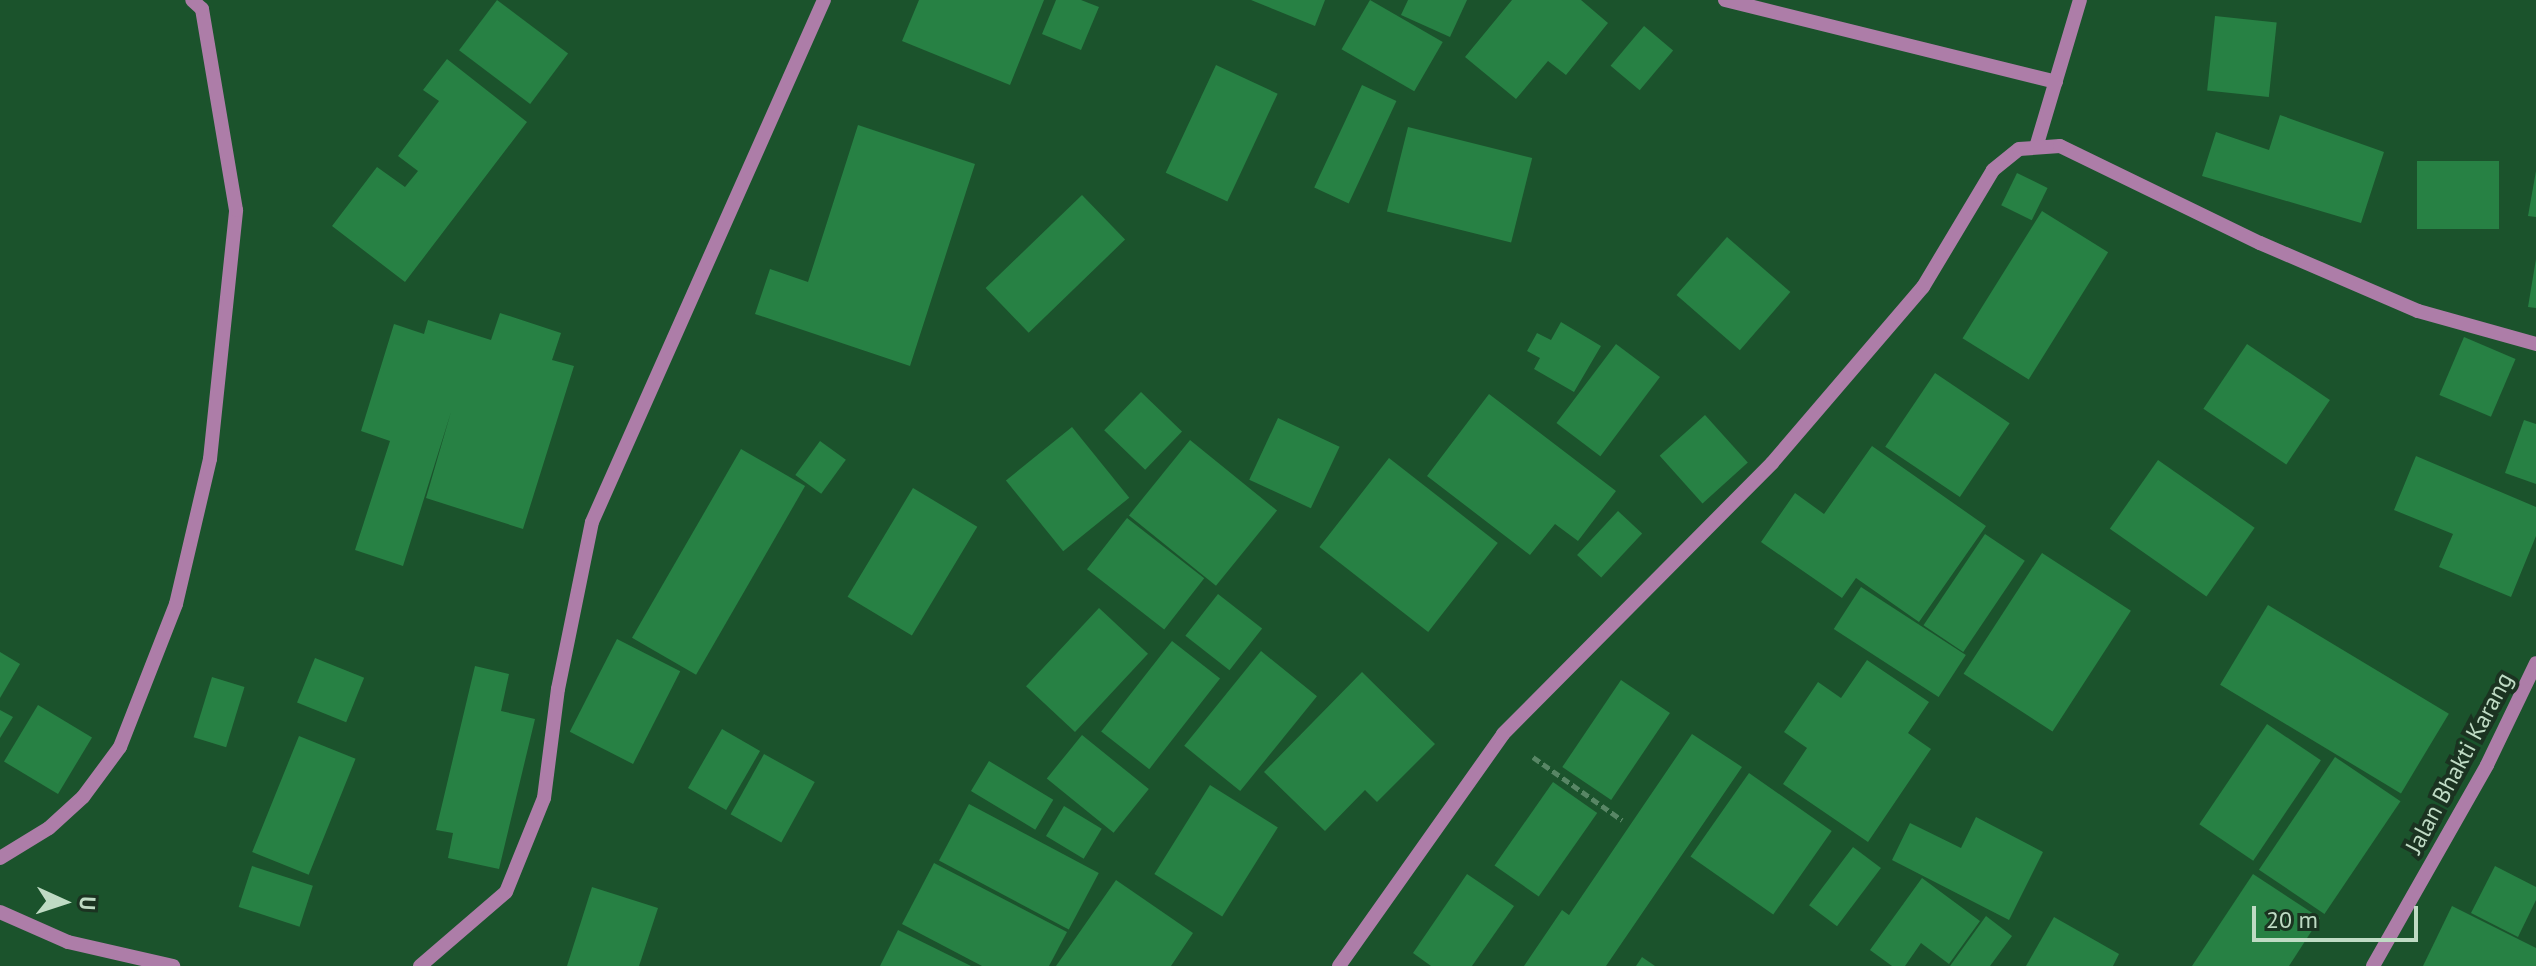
<!DOCTYPE html>
<html>
<head>
<meta charset="utf-8">
<style>
	body { margin:0 }
	#map { position:relative; width:2536px; height:966px; overflow:hidden; background:#1b532c; font-family:"PT Sans",sans-serif }
	div>[style] { position:absolute }
	[style*='--x'] { left:calc(var(--x)*1px); top:calc(var(--y)*1px); width:calc(var(--w)*1px); rotate:calc(var(--a)*1deg) }
	.building>* { inset:0; background:#278144; transform-origin:0 0 }
	.path>* { height:5px; margin-top:-2.5px; transform-origin:0; background:repeating-linear-gradient(90deg,#588665 0 8px,transparent 0 12px) }
	.minor>* { height:14px; margin:-7px; padding:0 7px; transform-origin:7px; border-radius:7px; background:#ad7da8 }
	span { translate:-50% -50%; white-space:nowrap; text-align:center; line-height:1.15; -webkit-text-stroke:8px #1b3321; paint-order:stroke }
	.street-label { font-size:24px; color:#bfdbc4 }
	.north { position:absolute; left:24px; top:862px; width:80px; height:80px; -webkit-text-stroke:6px #1b3321; paint-order:stroke; rotate:93deg; font-size:22px; font-weight:700; line-height:32px; text-align:center; color:#bfdbc4 }
	.north::after { content:''; display:block; margin:auto; width:28px; height:36px; background:#bfdbc4; clip-path:polygon(50% 0,100% 100%,50% 72%,0 100%) }
	.scale { position:absolute; left:2252px; top:906px; width:166px; height:36px; box-sizing:border-box; border:4px solid #bfdbc4; border-top:0; padding-left:10px; font-size:24px; line-height:28px; white-space:nowrap; color:#bfdbc4; -webkit-text-stroke:6px #1b3321; paint-order:stroke }
</style>
</head>
<body>
<div id="map">
	<div class="building">
		<div style="left:497px;top:0;width:89px;height:63px;rotate:37deg"></div>
		<div style="clip-path:polygon(919px 0,1044px 0,1010px 85px,902px 41px)"></div>
		<div style="clip-path:polygon(1056px 0,1081px 0,1099px 7px,1081px 50px,1042px 34px)"></div>
		<div style="clip-path:polygon(1251px 0,1325px 0,1315px 26px)"></div>
		<div style="left:1370px;top:0;width:84px;height:57px;rotate:30deg"></div>
		<div style="clip-path:polygon(1408px 0,1467px 0,1450px 37px,1401px 15px)"></div>
		<div style="clip-path:polygon(1512px 0,1581px 0,1608px 23px,1566px 75px,1548px 61px,1516px 99px,1465px 57px)"></div>
		<div style="left:2215px;top:16px;width:62px;height:75px;rotate:6deg"></div>
		<div style="left:1644px;top:26px;width:38px;height:52px;rotate:40deg"></div>
		<div style="clip-path:polygon(447px 59px,527px 122px,405px 282px,332px 226px,377px 167px,405px 187px,418px 171px,398px 156px,439px 101px,423px 90px)"></div>
		<div style="left:1216px;top:65px;width:68px;height:119px;rotate:25deg"></div>
		<div style="left:1362px;top:85px;width:38px;height:113px;rotate:25deg"></div>
		<div style="clip-path:polygon(2280px 115px,2384px 152px,2361px 223px,2202px 176px,2216px 132px,2269px 150px)"></div>
		<div style="clip-path:polygon(858px 125px,975px 164px,910px 366px,755px 314px,770px 269px,808px 282px)"></div>
		<div style="left:1408px;top:127px;width:128px;height:87px;rotate:14deg"></div>
		<div style="left:2499px;top:161px;width:68px;height:82px;rotate:90deg"></div>
		<div style="clip-path:polygon(2536px 171px,2536px 217px,2528px 216px)"></div>
		<div style="left:2017px;top:173px;width:34px;height:36px;rotate:26deg"></div>
		<div style="left:1082px;top:195px;width:62px;height:134px;rotate:46deg"></div>
		<div style="left:2042px;top:211px;width:78px;height:150px;rotate:32deg"></div>
		<div style="left:1727px;top:237px;width:84px;height:77px;rotate:41deg"></div>
		<div style="clip-path:polygon(2536px 259px,2536px 308px,2528px 307px)"></div>
		<div style="clip-path:polygon(500px 313px,561px 333px,552px 360px,574px 366px,523px 529px,426px 498px,451px 412px,403px 566px,355px 550px,390px 441px,361px 431px,394px 324px,424px 334px,428px 320px,491px 340px)"></div>
		<div style="clip-path:polygon(1561px 322px,1601px 346px,1574px 392px,1534px 369px,1540px 358px,1527px 351px,1537px 333px,1551px 340px)"></div>
		<div style="left:2464px;top:337px;width:56px;height:63px;rotate:23deg"></div>
		<div style="left:1616px;top:344px;width:55px;height:99px;rotate:37deg"></div>
		<div style="left:2247px;top:344px;width:100px;height:78px;rotate:34deg"></div>
		<div style="left:1935px;top:373px;width:90px;height:89px;rotate:34deg"></div>
		<div style="left:1141px;top:392px;width:57px;height:53px;rotate:44deg"></div>
		<div style="clip-path:polygon(1489px 394px,1616px 491px,1578px 541px,1555px 524px,1530px 555px,1427px 476px)"></div>
		<div style="left:1705px;top:415px;width:64px;height:61px;rotate:48deg"></div>
		<div style="left:1278px;top:418px;width:68px;height:68px;rotate:25deg"></div>
		<div style="clip-path:polygon(2524px 420px,2536px 424px,2536px 484px,2505px 473px)"></div>
		<div style="left:1072px;top:427px;width:91px;height:85px;rotate:51deg"></div>
		<div style="left:1190px;top:440px;width:112px;height:97px;rotate:39deg"></div>
		<div style="left:820px;top:441px;width:32px;height:42px;rotate:36deg"></div>
		<div style="clip-path:polygon(1872px 446px,1986px 526px,1919px 622px,1856px 578px,1842px 598px,1761px 542px,1795px 493px,1824px 514px)"></div>
		<div style="left:741px;top:449px;width:74px;height:218px;rotate:30deg"></div>
		<div style="clip-path:polygon(2416px 456px,2536px 507px,2536px 536px,2511px 597px,2439px 567px,2453px 534px,2394px 510px)"></div>
		<div style="left:1389px;top:458px;width:138px;height:113px;rotate:38deg"></div>
		<div style="left:2158px;top:460px;width:118px;height:84px;rotate:35deg"></div>
		<div style="left:913px;top:488px;width:75px;height:127px;rotate:31deg"></div>
		<div style="left:1618px;top:511px;width:33px;height:60px;rotate:43deg"></div>
		<div style="left:1127px;top:518px;width:98px;height:65px;rotate:38deg"></div>
		<div style="left:1985px;top:534px;width:48px;height:110px;rotate:34deg"></div>
		<div style="left:2042px;top:553px;width:106px;height:144px;rotate:33deg"></div>
		<div style="left:1861px;top:587px;width:125px;height:50px;rotate:33deg"></div>
		<div style="left:1218px;top:594px;width:56px;height:53px;rotate:38deg"></div>
		<div style="left:2268px;top:605px;width:211px;height:93px;rotate:31deg"></div>
		<div style="left:1099px;top:608px;width:67px;height:107px;rotate:43deg"></div>
		<div style="left:617px;top:639px;width:71px;height:104px;rotate:27deg"></div>
		<div style="left:1172px;top:641px;width:61px;height:115px;rotate:38deg"></div>
		<div style="left:1261px;top:651px;width:72px;height:122px;rotate:39deg"></div>
		<div style="clip-path:polygon(0 652px,20px 664px,0 698px)"></div>
		<div style="left:315px;top:658px;width:53px;height:48px;rotate:22deg"></div>
		<div style="clip-path:polygon(1867px 660px,1929px 702px,1908px 733px,1931px 749px,1868px 842px,1783px 784px,1807px 748px,1784px 732px,1818px 682px,1841px 698px)"></div>
		<div style="clip-path:polygon(475px 666px,509px 674px,501px 711px,535px 719px,499px 869px,448px 858px,453px 833px,436px 830px)"></div>
		<div style="clip-path:polygon(1362px 672px,1435px 744px,1377px 802px,1365px 790px,1325px 831px,1264px 772px)"></div>
		<div style="left:212px;top:677px;width:34px;height:63px;rotate:17deg"></div>
		<div style="left:1621px;top:680px;width:59px;height:105px;rotate:34deg"></div>
		<div style="left:38px;top:705px;width:63px;height:66px;rotate:31deg"></div>
		<div style="clip-path:polygon(0 710px,13px 717px,0 738px)"></div>
		<div style="left:2267px;top:724px;width:65px;height:121px;rotate:34deg"></div>
		<div style="left:722px;top:729px;width:44px;height:68px;rotate:30deg"></div>
		<div style="clip-path:polygon(1692px 734px,1742px 767px,1606px 966px,1524px 966px,1562px 910px,1569px 915px)"></div>
		<div style="left:1082px;top:735px;width:86px;height:56px;rotate:39deg"></div>
		<div style="left:299px;top:736px;width:61px;height:125px;rotate:22deg"></div>
		<div style="left:764px;top:754px;width:58px;height:69px;rotate:29deg"></div>
		<div style="left:2335px;top:757px;width:79px;height:136px;rotate:34deg"></div>
		<div style="left:989px;top:761px;width:75px;height:35px;rotate:31deg"></div>
		<div style="left:1749px;top:773px;width:101px;height:102px;rotate:35deg"></div>
		<div style="left:1553px;top:782px;width:54px;height:102px;rotate:35deg"></div>
		<div style="left:1210px;top:785px;width:80px;height:105px;rotate:32deg"></div>
		<div style="left:969px;top:804px;width:147px;height:64px;rotate:28deg"></div>
		<div style="left:1064px;top:806px;width:44px;height:35px;rotate:31deg"></div>
		<div style="clip-path:polygon(1976px 817px,2043px 852px,2009px 920px,1892px 860px,1910px 823px,1961px 848px)"></div>
		<div style="left:1853px;top:847px;width:35px;height:73px;rotate:37deg"></div>
		<div style="clip-path:polygon(934px 863px,1067px 932px,1049px 966px,982px 966px,902px 924px)"></div>
		<div style="left:252px;top:866px;width:64px;height:43px;rotate:18deg"></div>
		<div style="clip-path:polygon(2495px 866px,2536px 887px,2536px 900px,2518px 937px,2471px 913px)"></div>
		<div style="clip-path:polygon(1467px 874px,1514px 906px,1472px 966px,1431px 966px,1413px 953px)"></div>
		<div style="clip-path:polygon(2253px 874px,2320px 918px,2289px 966px,2192px 966px)"></div>
		<div style="clip-path:polygon(1922px 878px,1980px 921px,1949px 964px,1921px 943px,1905px 966px,1892px 966px,1870px 950px)"></div>
		<div style="clip-path:polygon(1116px 880px,1193px 933px,1171px 966px,1056px 966px)"></div>
		<div style="clip-path:polygon(592px 887px,658px 908px,639px 966px,567px 966px)"></div>
		<div style="clip-path:polygon(2452px 906px,2536px 948px,2536px 966px,2423px 966px)"></div>
		<div style="clip-path:polygon(1986px 916px,2012px 936px,1990px 966px,1950px 966px)"></div>
		<div style="clip-path:polygon(2054px 917px,2119px 954px,2113px 966px,2026px 966px)"></div>
		<div style="clip-path:polygon(898px 930px,971px 966px,880px 966px)"></div>
		<div style="clip-path:polygon(1642px 957px,1655px 966px,1636px 966px)"></div>
	</div>
	<div class="path">
		<div style="--x:1533;--y:757;--w:109;--a:35.3"></div>
	</div>
	<div class="minor">
		<div style="--x:1725;--y:0;--w:341;--a:13.9"></div>
		<div style="--x:2037;--y:144;--w:150;--a:-73.4"></div>
		<div style="--x:0;--y:858;--w:57;--a:-31.5"></div>
		<div style="--x:49;--y:828;--w:46;--a:-42.4"></div>
		<div style="--x:83;--y:797;--w:62;--a:-53.5"></div>
		<div style="--x:120;--y:747;--w:154;--a:-68.6"></div>
		<div style="--x:176;--y:604;--w:149;--a:-76.8"></div>
		<div style="--x:210;--y:459;--w:250;--a:-84"></div>
		<div style="--x:236;--y:210;--w:204;--a:-99.6"></div>
		<div style="--x:202;--y:9;--w:13;--a:-138"></div>
		<div style="--x:0;--y:912;--w:74;--a:23.8"></div>
		<div style="--x:68;--y:942;--w:108;--a:12.9"></div>
		<div style="--x:420;--y:966;--w:113;--a:-40.7"></div>
		<div style="--x:506;--y:892;--w:101;--a:-68"></div>
		<div style="--x:544;--y:798;--w:110;--a:-82.7"></div>
		<div style="--x:558;--y:689;--w:170;--a:-78.5"></div>
		<div style="--x:592;--y:522;--w:571;--a:-66.04"></div>
		<div style="--x:1339;--y:966;--w:284;--a:-54.7"></div>
		<div style="--x:1503;--y:734;--w:382;--a:-45.2"></div>
		<div style="--x:1772;--y:463;--w:232;--a:-49.4"></div>
		<div style="--x:1923;--y:287;--w:136;--a:-59.1"></div>
		<div style="--x:1993;--y:170;--w:33;--a:-39"></div>
		<div style="--x:2019;--y:149;--w:41;--a:-4.2"></div>
		<div style="--x:2060;--y:146;--w:222;--a:25.9"></div>
		<div style="--x:2260;--y:243;--w:172;--a:23.3"></div>
		<div style="--x:2418;--y:311;--w:123;--a:15.6"></div>
		<div style="--x:2373;--y:966;--w:231;--a:-60.4"></div>
		<div style="--x:2487;--y:765;--w:113;--a:-64.3"></div>
	</div>
	<div class="street-label">
		<span style="left:2459px;top:763px;rotate:-62deg">Jalan Bhakti Karang</span>
	</div>
	<div class="north">U</div>
	<div class="scale">20 m</div>
</div>
</body>
</html>
